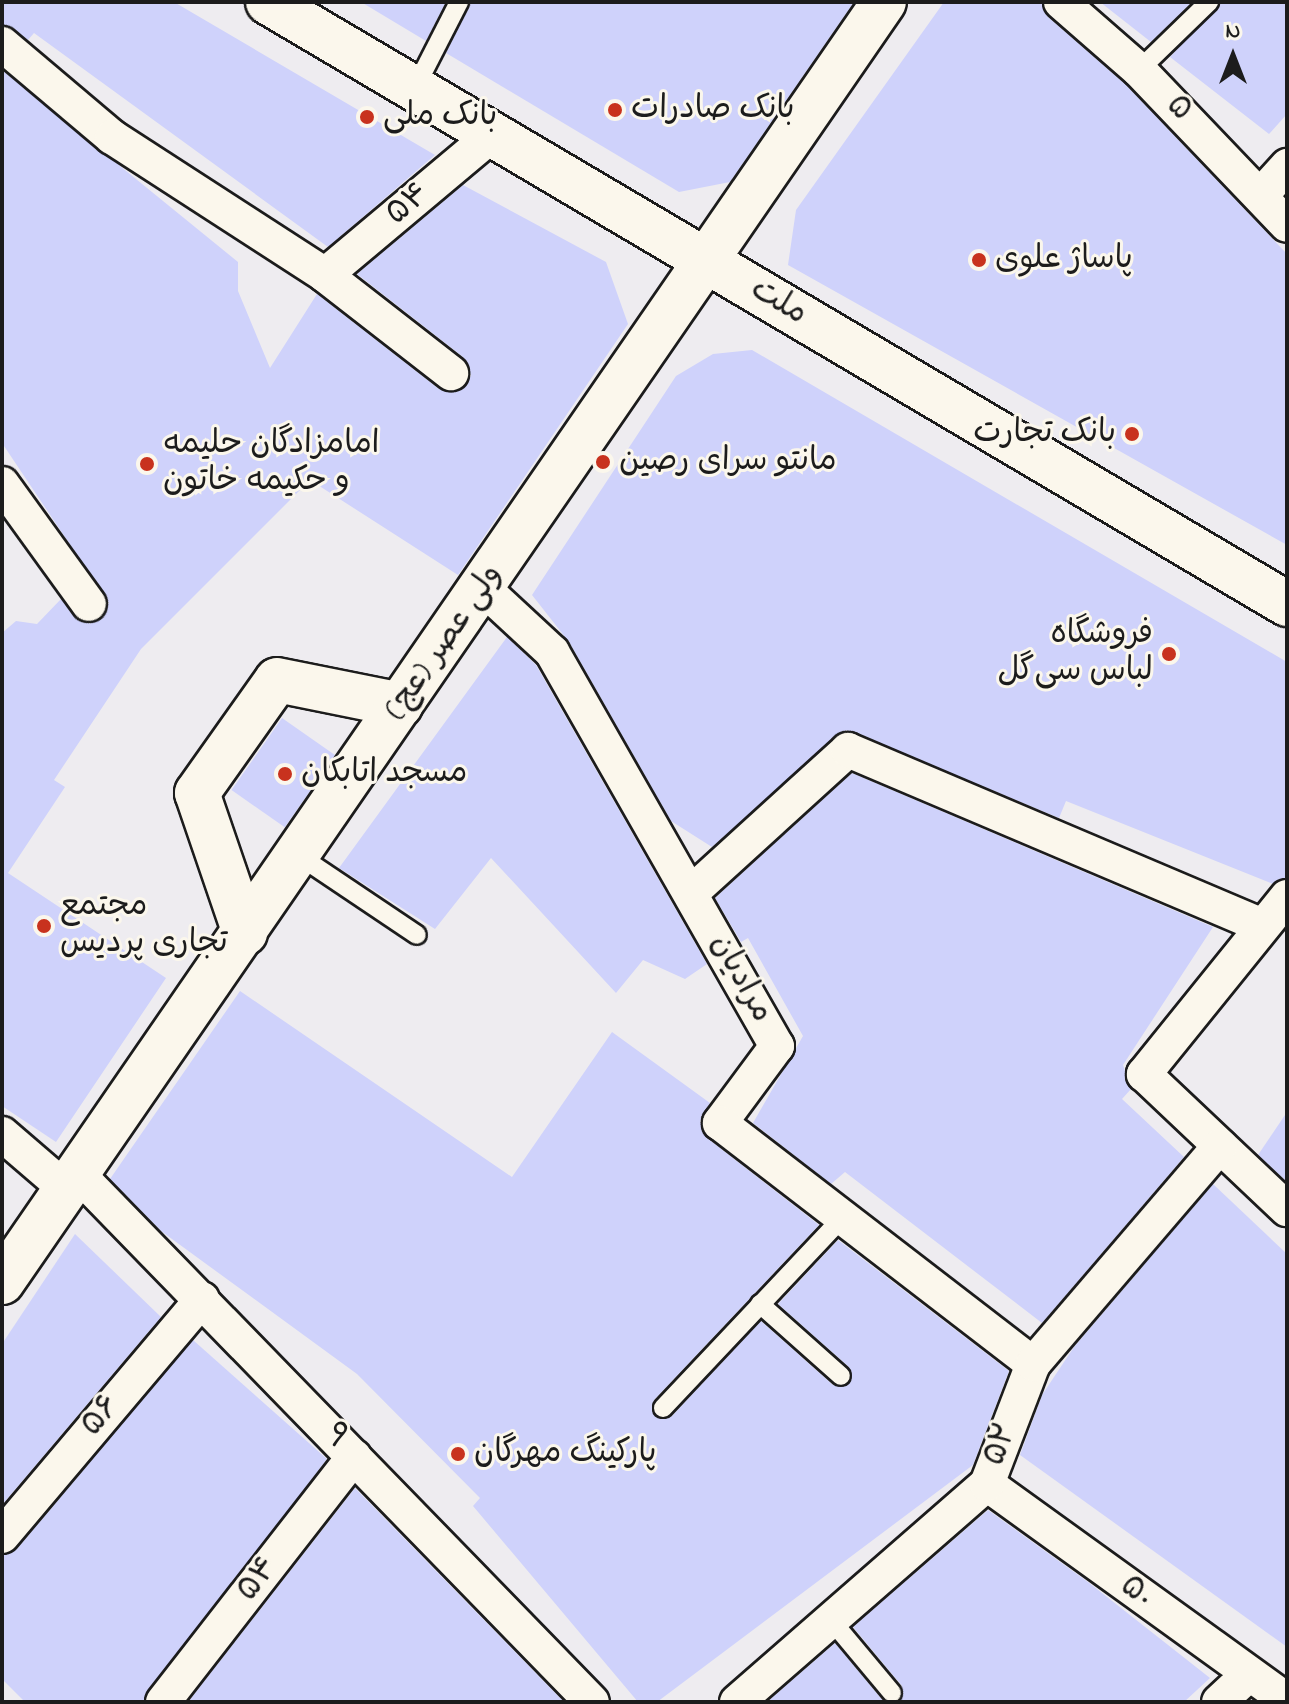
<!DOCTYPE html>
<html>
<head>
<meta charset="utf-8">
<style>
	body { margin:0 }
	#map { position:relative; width:1289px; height:1704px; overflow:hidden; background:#eeecf0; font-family:"Indie Flower","Playpen Sans Arabic",sans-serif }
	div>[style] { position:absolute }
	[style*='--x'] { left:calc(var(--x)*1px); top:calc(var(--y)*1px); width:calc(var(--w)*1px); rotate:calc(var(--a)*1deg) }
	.building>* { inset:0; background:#cfd2fb; transform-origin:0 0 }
	.roads { filter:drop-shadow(2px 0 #1c1c1c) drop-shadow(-2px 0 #1c1c1c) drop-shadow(0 2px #1c1c1c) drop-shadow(0 -2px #1c1c1c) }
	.lane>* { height:18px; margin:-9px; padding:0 9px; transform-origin:9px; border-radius:9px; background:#fbf7ec }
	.street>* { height:34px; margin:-17px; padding:0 17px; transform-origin:17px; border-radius:17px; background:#fbf7ec }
	.secondary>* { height:44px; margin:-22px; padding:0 22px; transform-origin:22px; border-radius:22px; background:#fbf7ec }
	.dots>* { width:22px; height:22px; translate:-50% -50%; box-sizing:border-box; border:4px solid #fbf7ec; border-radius:50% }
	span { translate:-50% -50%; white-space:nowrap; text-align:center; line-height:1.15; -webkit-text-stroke:6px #fbf7ec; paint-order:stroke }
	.street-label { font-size:32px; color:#1c1c1c }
	.poi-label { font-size:32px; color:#1c1c1c }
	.left { translate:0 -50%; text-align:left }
	.right { translate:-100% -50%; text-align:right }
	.frame { position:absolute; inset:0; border:4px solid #1c1c1c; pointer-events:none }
	.north { position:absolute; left:1193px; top:16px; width:80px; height:80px; -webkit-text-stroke:6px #fbf7ec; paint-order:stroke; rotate:0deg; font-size:22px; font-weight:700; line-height:32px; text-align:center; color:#1c1c1c }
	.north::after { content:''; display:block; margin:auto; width:28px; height:36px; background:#1c1c1c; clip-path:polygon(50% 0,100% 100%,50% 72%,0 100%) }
</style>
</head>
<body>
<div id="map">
	<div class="building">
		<div style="clip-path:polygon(2px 2px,174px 2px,435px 155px,328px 247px,34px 33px,28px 40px,2px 25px)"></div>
		<div style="clip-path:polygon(361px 2px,446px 2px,426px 41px)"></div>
		<div style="clip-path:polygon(471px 2px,854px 2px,730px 182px,679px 192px,446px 53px)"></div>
		<div style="clip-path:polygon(944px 2px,1042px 2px,1048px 17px,1125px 84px,1287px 254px,1287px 545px,788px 265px,796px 210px)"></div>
		<div style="clip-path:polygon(1100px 2px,1192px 2px,1151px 42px)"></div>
		<div style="clip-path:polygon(1221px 2px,1287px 2px,1287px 114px,1269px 134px,1170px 57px)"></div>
		<div style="clip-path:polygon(2px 70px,238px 262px,238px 291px,270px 368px,317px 294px,439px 389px,466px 386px,471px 375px,463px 357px,357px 274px,463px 185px,606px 262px,628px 324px,458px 575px,310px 480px,141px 649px,54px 780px,65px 787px,8px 873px,166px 978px,56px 1142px,2px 1106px,2px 633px,16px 621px,37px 624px,61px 599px,90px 624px,109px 603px,2px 443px)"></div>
		<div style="clip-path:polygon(752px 350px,1287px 662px,1287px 877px,1273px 884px,1066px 801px,1059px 818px,846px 730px,712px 847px,671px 821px,569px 642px,532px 595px,676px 376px,713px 354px)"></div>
		<div style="clip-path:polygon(507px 637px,536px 665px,707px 964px,685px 979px,643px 960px,616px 993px,491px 858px,435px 929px,339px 868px)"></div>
		<div style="left:282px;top:718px;width:65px;height:88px;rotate:35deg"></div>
		<div style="clip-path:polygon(852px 773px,1213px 927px,1123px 1065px,1131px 1089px,1122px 1099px,1184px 1157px,1042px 1323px,845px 1172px,831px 1184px,753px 1123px,803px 1036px,748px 938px,741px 942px,715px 898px)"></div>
		<div style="clip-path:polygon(240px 991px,512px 1177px,612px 1032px,710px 1103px,700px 1121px,707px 1138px,819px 1225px,654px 1400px,654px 1416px,672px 1416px,761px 1321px,833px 1385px,849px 1384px,849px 1367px,778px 1304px,838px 1240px,1009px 1371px,973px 1465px,657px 1702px,638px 1702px,473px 1506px,480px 1498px,357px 1374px,161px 1231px,110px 1179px)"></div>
		<div style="clip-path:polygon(1287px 1112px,1287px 1182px,1258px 1155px)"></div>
		<div style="clip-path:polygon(1213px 1184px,1287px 1254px,1287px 1647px,1020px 1455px,1042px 1395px,1074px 1347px)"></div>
		<div style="clip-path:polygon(75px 1234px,161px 1317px,2px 1505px,2px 1344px)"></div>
		<div style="clip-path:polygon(193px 1340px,327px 1459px,143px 1702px,25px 1702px,2px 1679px,2px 1556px,17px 1549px)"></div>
		<div style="clip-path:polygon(355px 1488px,564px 1702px,188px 1702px)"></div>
		<div style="clip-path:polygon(988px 1510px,1088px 1582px,1210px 1678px,1184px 1702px,900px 1702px,902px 1686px,853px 1627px)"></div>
		<div style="clip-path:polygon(835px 1643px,884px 1702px,767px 1702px)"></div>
	</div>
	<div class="roads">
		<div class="lane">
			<div style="--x:1139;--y:70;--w:98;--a:-44.2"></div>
			<div style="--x:415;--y:88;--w:97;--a:-62.9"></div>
			<div style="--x:298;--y:855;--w:143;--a:33.9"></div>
			<div style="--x:760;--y:1304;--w:108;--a:41.6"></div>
			<div style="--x:663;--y:1408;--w:261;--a:-46.7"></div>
			<div style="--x:831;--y:1620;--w:95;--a:50.1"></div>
		</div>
		<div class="street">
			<div style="--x:1061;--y:2;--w:103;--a:41.1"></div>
			<div style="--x:1139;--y:70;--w:214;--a:46.3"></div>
			<div style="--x:2;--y:44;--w:144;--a:40.2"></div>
			<div style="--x:112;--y:137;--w:254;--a:32.9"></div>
			<div style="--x:325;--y:275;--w:160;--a:37.9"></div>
			<div style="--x:1262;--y:194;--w:38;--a:-48"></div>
			<div style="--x:325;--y:275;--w:219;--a:-40"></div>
			<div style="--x:2;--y:484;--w:148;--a:54.1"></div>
			<div style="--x:483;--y:588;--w:94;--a:42.8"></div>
			<div style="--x:552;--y:652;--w:454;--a:60.3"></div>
			<div style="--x:777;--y:1046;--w:96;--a:126.5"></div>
			<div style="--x:720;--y:1123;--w:395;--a:37.6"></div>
			<div style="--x:692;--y:892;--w:211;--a:-42.3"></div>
			<div style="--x:848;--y:750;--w:450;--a:23"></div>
			<div style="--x:1287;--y:897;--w:228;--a:128.9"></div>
			<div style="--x:1144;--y:1074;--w:197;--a:43.4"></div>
			<div style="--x:2;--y:1134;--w:84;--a:40.7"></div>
			<div style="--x:77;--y:1173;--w:738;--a:45.77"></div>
			<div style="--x:987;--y:1484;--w:370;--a:35.8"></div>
			<div style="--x:2;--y:1536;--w:310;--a:-49.8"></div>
			<div style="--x:163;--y:1702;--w:311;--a:-52.1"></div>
			<div style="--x:737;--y:1702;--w:332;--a:-41.1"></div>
			<div style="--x:987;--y:1484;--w:129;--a:-69"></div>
			<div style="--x:1033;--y:1364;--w:287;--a:-49.4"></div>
			<div style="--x:1219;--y:1702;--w:40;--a:-43"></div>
		</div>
		<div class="secondary">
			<div style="--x:268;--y:2;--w:1184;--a:30.57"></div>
			<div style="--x:245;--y:933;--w:148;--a:-108.9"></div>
			<div style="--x:197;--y:793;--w:138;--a:-54.7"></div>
			<div style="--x:277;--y:680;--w:126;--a:11.4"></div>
			<div style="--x:2;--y:1282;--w:1554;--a:-55.43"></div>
		</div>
	</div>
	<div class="dots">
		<div style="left:615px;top:110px;background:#c8321e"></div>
		<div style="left:367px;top:117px;background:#c8321e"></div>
		<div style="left:979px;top:260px;background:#c8321e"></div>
		<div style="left:1132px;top:434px;background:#c8321e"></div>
		<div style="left:603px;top:462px;background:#c8321e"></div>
		<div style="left:147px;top:464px;background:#c8321e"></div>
		<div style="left:1169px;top:654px;background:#c8321e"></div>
		<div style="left:285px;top:774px;background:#c8321e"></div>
		<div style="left:44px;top:926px;background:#c8321e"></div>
		<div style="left:458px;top:1454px;background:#c8321e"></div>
	</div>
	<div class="street-label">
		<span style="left:1178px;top:109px;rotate:45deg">۵</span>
		<span style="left:409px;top:205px;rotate:-40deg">۵۴</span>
		<span style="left:778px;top:303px;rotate:31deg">ملت</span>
		<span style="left:445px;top:643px;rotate:-55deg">ولی عصر (عج)</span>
		<span style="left:740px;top:979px;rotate:61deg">مرادیان</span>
		<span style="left:102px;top:1417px;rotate:-50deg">۵۶</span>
		<span style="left:335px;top:1437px;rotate:46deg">۹</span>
		<span style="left:1002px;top:1445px;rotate:-69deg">۵۲</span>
		<span style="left:259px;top:1580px;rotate:-52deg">۵۴</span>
		<span style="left:1136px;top:1593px;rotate:36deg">۵۰</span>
	</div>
	<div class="poi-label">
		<span class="left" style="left:631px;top:110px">بانک صادرات</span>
		<span class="left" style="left:383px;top:117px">بانک ملی</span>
		<span class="left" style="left:995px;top:260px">پاساژ علوی</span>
		<span class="right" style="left:1116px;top:434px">بانک تجارت</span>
		<span class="left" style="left:163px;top:464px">امامزادگان حلیمه<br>و حکیمه خاتون</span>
		<span class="left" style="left:619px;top:462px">مانتو سرای رصین</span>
		<span class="right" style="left:1153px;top:654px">فروشگاه<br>لباس سی‌گل</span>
		<span class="left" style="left:301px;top:774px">مسجد اتابکان</span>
		<span class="left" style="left:60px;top:926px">مجتمع<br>تجاری پردیس</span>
		<span class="left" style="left:474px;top:1454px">پارکینگ مهرگان</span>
	</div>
	<div class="frame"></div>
	<div class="north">N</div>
</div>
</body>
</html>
